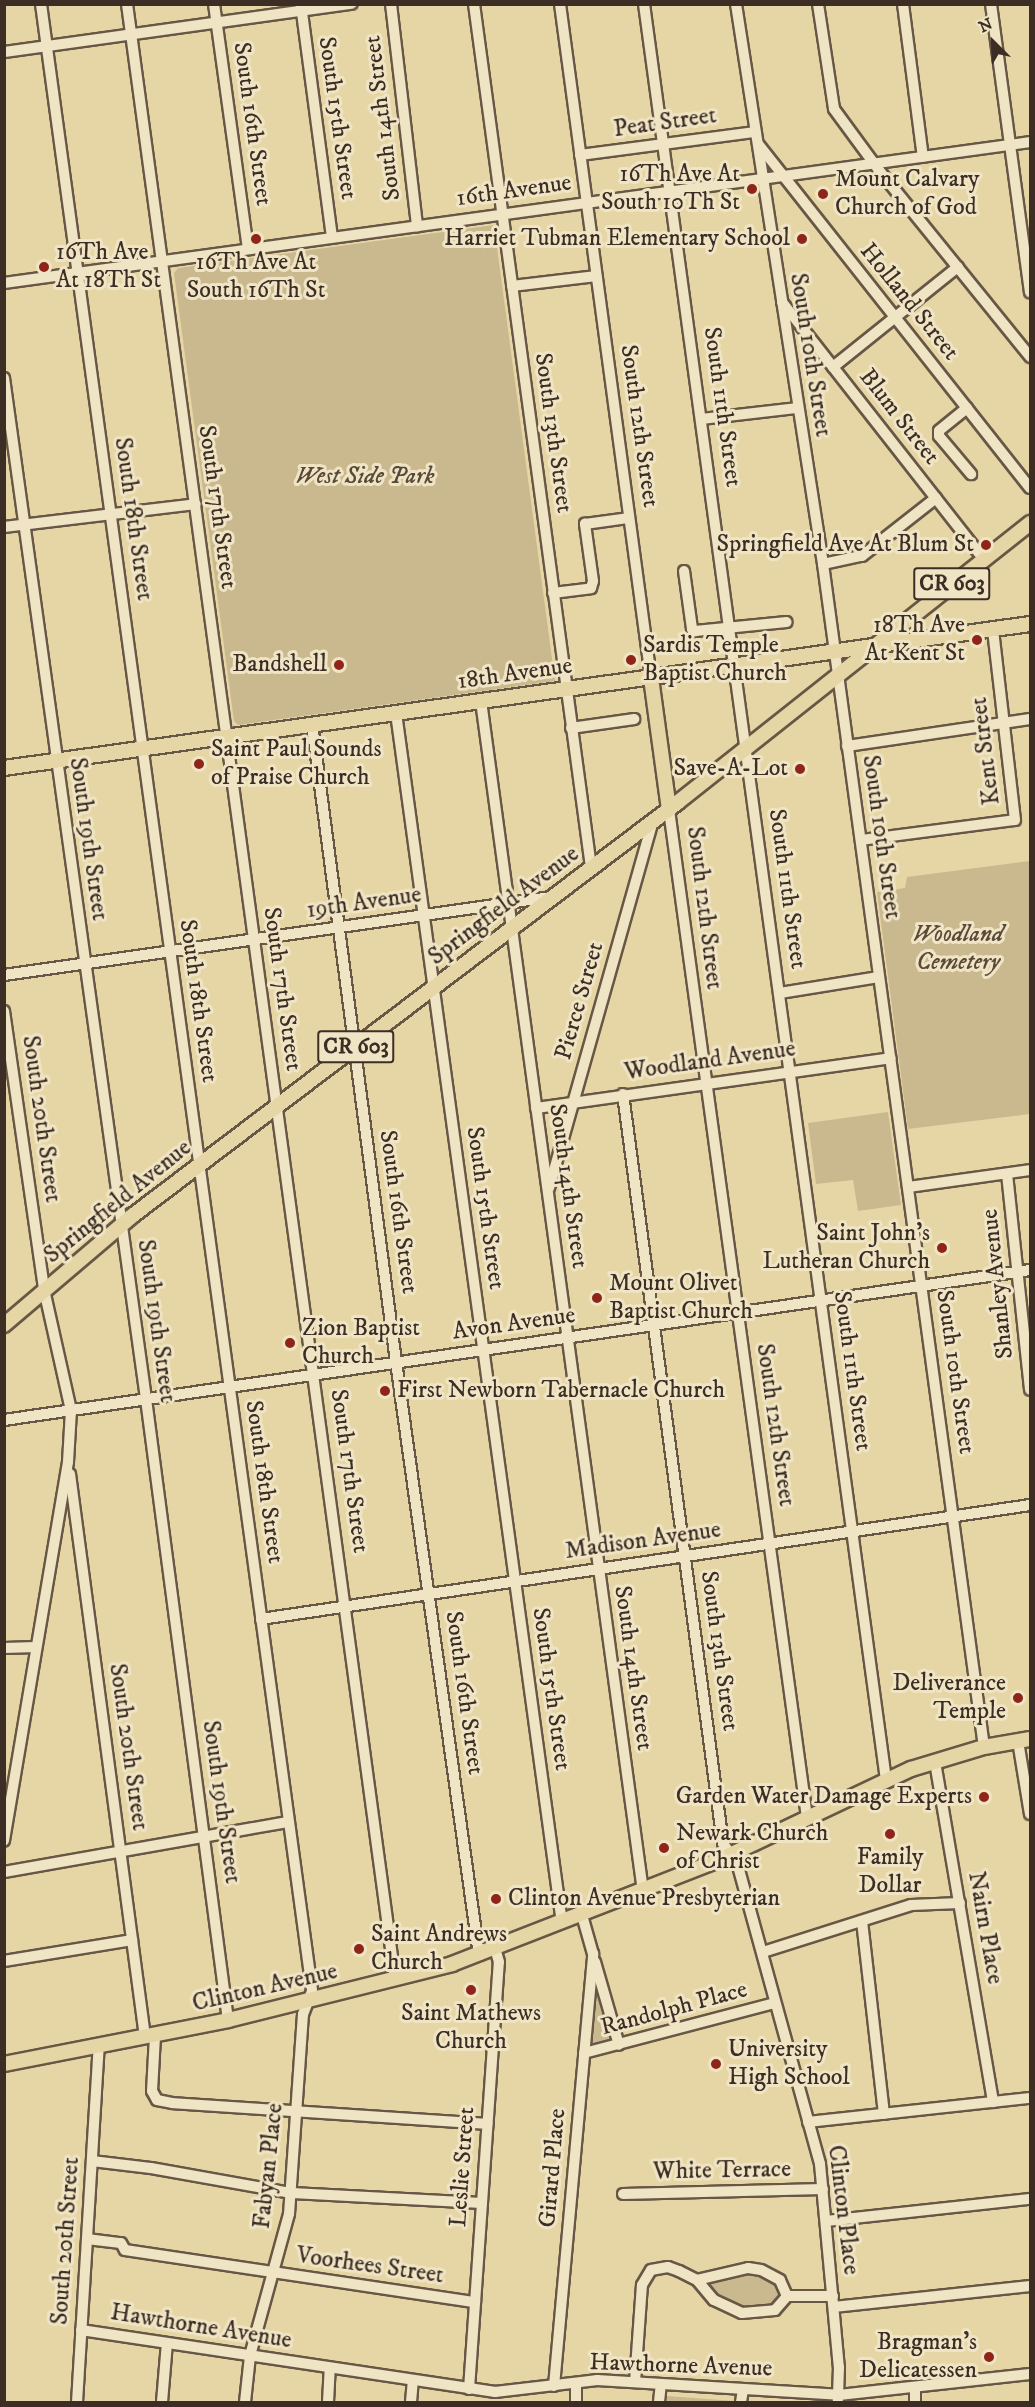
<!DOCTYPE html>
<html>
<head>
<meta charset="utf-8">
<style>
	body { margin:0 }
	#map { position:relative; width:1035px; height:2407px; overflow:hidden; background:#e7d6a5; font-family:"IM FELL DW Pica",serif }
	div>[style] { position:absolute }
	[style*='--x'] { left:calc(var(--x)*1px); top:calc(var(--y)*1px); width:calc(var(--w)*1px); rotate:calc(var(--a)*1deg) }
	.green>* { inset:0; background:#cab98f }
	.roads { filter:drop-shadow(2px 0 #675745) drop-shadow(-2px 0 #675745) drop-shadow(0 2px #675745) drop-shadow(0 -2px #675745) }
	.minor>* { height:10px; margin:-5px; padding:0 5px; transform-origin:5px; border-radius:5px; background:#efe4c4 }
	.major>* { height:14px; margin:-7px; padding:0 7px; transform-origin:7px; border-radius:7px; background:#e7d6a5 }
	.dots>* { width:16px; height:16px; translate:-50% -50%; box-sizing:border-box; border:3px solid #efe4c4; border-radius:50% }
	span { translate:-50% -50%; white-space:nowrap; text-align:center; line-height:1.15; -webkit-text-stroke:6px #efe4c4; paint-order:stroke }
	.shield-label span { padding:2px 4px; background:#efe4c4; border:2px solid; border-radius:4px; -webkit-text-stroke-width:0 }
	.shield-label { font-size:22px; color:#3c2d25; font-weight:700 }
	.street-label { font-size:24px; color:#3c2d25 }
	.poi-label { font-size:24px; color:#3c2d25 }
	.right { translate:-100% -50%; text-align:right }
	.left { translate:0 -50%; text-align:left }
	.park-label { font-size:24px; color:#58493a; font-style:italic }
	.frame { position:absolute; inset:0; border:6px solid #3c2d25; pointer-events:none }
	.north { position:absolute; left:963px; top:12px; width:60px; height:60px; -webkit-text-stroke:4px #efe4c4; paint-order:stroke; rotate:336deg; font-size:16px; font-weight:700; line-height:24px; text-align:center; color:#3c2d25 }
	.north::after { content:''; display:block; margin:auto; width:21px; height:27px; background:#3c2d25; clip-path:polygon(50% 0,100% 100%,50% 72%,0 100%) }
</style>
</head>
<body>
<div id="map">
	<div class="green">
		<div style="clip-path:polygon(494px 225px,555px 681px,238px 725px,234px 721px,174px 273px,178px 268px)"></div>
		<div style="clip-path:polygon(1030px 861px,1030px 1114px,908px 1129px,877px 892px,905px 888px,907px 877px)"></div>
		<div style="clip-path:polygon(888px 1112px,901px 1205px,858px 1211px,853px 1180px,816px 1184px,808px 1123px)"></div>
		<div style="clip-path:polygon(597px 1995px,609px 2038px,608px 2041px,595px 2045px,592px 2042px)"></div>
		<div style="clip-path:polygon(754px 2272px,776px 2281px,781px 2294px,779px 2302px,773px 2307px,751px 2311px,727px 2305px,704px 2286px,707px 2280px)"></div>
		<div style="clip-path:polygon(667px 2396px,735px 2401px,735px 2402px,667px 2402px)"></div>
	</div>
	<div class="roads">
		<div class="minor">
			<div style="--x:41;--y:4;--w:2005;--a:82.23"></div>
			<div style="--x:312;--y:1991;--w:25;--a:111"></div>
			<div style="--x:303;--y:2014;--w:200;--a:94"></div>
			<div style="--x:289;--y:2214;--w:147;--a:105.4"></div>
			<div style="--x:250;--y:2356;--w:46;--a:96.2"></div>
			<div style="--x:127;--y:4;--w:1993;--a:82.27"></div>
			<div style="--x:214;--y:4;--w:247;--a:82.1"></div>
			<div style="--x:391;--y:4;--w:224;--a:83.3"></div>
			<div style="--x:474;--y:4;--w:871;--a:82.28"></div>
			<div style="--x:560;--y:4;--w:680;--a:82.31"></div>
			<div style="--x:644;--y:4;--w:1791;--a:82.24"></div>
			<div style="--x:736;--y:4;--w:567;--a:81.17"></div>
			<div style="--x:823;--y:564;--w:1194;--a:82.25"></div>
			<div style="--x:818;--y:4;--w:106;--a:81.3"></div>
			<div style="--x:834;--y:109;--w:74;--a:53.7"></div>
			<div style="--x:878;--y:169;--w:242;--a:51"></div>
			<div style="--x:903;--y:4;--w:154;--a:82.6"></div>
			<div style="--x:991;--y:4;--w:291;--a:82.3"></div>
			<div style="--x:301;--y:5;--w:234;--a:82.4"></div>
			<div style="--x:4;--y:52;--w:351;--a:-7.9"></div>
			<div style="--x:759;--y:145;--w:437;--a:51.7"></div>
			<div style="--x:580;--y:155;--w:177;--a:-7.5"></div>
			<div style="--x:4;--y:283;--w:1036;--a:-7.82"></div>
			<div style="--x:512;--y:286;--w:85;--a:-6.8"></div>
			<div style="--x:782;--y:302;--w:328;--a:51.9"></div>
			<div style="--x:833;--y:367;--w:160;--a:-38.7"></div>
			<div style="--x:4;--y:378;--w:1031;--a:82.08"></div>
			<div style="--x:146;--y:1399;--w:626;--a:82.48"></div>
			<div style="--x:967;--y:408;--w:36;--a:141"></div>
			<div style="--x:939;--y:431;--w:5;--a:90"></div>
			<div style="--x:939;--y:436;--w:50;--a:49.9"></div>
			<div style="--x:702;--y:419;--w:96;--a:-6.6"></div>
			<div style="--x:4;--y:527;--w:193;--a:-6.8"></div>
			<div style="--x:823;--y:564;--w:40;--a:-12"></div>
			<div style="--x:862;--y:556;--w:94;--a:-38.1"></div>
			<div style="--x:684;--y:571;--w:59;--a:82.1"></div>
			<div style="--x:692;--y:629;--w:4;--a:34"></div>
			<div style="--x:695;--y:631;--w:92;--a:-5.6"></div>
			<div style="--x:553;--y:593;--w:38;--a:-7"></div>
			<div style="--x:591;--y:588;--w:7;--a:-74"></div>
			<div style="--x:593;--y:581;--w:58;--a:-98"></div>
			<div style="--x:585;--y:524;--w:43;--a:-7.9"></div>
			<div style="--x:481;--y:701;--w:1201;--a:82.25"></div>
			<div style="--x:396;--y:713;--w:1221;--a:82.19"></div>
			<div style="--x:312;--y:724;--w:644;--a:82.5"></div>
			<div style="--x:396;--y:1362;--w:599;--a:82.03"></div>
			<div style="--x:571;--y:728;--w:64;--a:-8.1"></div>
			<div style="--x:847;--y:746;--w:185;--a:-8.4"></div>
			<div style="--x:669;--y:810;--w:1016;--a:82.2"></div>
			<div style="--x:861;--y:840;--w:155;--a:-7.4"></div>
			<div style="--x:1015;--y:820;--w:192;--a:-96.6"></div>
			<div style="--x:4;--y:975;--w:553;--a:-8.12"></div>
			<div style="--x:780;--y:993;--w:100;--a:-9.2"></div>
			<div style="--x:4;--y:1011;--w:286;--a:81.8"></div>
			<div style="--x:45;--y:1294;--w:119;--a:77.4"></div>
			<div style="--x:71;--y:1410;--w:52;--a:93.3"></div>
			<div style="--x:68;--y:1462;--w:384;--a:99.6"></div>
			<div style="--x:623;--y:1094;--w:756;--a:82.4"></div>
			<div style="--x:723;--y:1843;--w:27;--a:57"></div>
			<div style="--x:738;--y:1866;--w:309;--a:74.6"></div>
			<div style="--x:820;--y:2164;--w:204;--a:84.7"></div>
			<div style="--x:839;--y:2367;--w:35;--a:92"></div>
			<div style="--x:536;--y:1108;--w:358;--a:-8"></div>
			<div style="--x:1007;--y:1174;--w:217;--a:83.9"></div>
			<div style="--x:908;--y:1187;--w:123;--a:-7.9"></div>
			<div style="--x:549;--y:1188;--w:381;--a:-74.2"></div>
			<div style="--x:4;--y:1420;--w:1037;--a:-8.32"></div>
			<div style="--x:70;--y:1474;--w:568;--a:82.41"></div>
			<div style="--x:261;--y:1619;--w:777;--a:-8.43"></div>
			<div style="--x:4;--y:1648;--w:32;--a:-2"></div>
			<div style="--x:1018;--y:1741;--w:74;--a:80.7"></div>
			<div style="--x:935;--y:1762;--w:345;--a:80.3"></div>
			<div style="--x:4;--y:1872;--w:288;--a:-10"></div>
			<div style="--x:862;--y:1921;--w:194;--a:83.5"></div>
			<div style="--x:763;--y:1952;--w:155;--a:-17.6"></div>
			<div style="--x:911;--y:1905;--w:49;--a:-2.3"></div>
			<div style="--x:4;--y:1961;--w:130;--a:-9.3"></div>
			<div style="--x:595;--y:1962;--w:86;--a:73.9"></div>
			<div style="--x:155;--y:2036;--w:55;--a:93.1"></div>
			<div style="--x:152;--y:2091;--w:10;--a:61"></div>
			<div style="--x:157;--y:2100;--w:15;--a:11"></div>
			<div style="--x:172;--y:2103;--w:316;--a:3.8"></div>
			<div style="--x:584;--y:2053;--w:197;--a:-14.7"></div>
			<div style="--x:808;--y:2122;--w:223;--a:-6.2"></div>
			<div style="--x:92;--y:2161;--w:59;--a:6.8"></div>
			<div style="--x:151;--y:2168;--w:143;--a:10.1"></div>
			<div style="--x:292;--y:2193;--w:190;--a:3"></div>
			<div style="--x:623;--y:2194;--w:200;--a:-1.4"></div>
			<div style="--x:826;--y:2221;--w:205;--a:-6.2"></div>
			<div style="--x:87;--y:2239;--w:34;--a:7"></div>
			<div style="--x:121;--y:2243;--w:8;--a:60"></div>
			<div style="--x:125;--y:2250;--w:354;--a:8.5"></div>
			<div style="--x:787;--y:2296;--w:46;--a:0"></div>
			<div style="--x:834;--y:2307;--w:197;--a:-6.1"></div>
			<div style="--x:81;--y:2330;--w:419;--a:8.5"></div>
			<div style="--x:495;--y:2392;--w:103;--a:-6.7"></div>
			<div style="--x:597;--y:2380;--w:242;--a:3.5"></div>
			<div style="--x:839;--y:2395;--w:192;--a:-6.3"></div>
			<div style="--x:635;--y:2382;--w:97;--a:-85.9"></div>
			<div style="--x:642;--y:2285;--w:17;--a:-59"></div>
			<div style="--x:651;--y:2270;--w:17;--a:-10"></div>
			<div style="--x:668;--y:2267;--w:12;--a:20"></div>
			<div style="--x:679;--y:2271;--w:20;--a:27"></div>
			<div style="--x:697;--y:2280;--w:26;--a:50"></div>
			<div style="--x:714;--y:2300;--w:31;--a:25"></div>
			<div style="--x:742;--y:2313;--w:33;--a:-5"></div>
			<div style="--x:775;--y:2310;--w:18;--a:-49"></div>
			<div style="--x:787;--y:2296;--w:17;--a:-114"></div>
			<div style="--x:780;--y:2280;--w:21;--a:-152"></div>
			<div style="--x:761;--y:2270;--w:13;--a:-171"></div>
			<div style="--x:748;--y:2268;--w:52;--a:166.8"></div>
			<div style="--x:576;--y:2383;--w:19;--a:90"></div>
			<div style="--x:554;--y:2386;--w:434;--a:-84.8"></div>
			<div style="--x:593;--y:1954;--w:41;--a:-105.8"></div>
			<div style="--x:469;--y:2389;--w:428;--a:-86"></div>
			<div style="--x:499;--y:1962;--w:15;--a:-106"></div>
			<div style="--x:77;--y:2402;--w:356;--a:-86.5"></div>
			<div style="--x:162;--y:2402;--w:59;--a:-85.2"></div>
			<div style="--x:328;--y:2402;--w:34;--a:-87"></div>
			<div style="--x:411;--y:2402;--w:21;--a:-85"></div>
			<div style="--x:659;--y:2402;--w:18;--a:-84"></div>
			<div style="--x:741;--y:2402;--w:13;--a:-81"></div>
			<div style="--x:915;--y:2402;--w:14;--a:-90"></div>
		</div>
		<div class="major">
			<div style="--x:651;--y:678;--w:133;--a:82.2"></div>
			<div style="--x:4;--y:768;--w:1036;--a:-7.99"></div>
			<div style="--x:4;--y:1325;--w:168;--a:-40.4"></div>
			<div style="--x:132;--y:1216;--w:684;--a:-37.15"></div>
			<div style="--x:677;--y:803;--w:451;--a:-38.4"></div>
			<div style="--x:4;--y:2064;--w:228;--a:-11.1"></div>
			<div style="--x:228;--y:2020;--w:231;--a:-14"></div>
			<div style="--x:452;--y:1964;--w:287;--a:-21.3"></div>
			<div style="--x:719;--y:1860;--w:212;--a:-25.4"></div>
			<div style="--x:911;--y:1769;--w:76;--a:-16.8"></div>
			<div style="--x:984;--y:1747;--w:47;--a:-9.9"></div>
		</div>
	</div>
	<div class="dots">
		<div style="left:752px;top:189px;background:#8f2418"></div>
		<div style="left:823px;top:194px;background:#8f2418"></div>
		<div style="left:256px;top:239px;background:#8f2418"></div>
		<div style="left:802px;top:239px;background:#8f2418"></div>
		<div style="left:44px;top:267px;background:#8f2418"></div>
		<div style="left:986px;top:545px;background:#8f2418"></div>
		<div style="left:977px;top:640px;background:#8f2418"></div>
		<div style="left:631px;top:660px;background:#8f2418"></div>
		<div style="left:339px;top:665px;background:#8f2418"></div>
		<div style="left:199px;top:764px;background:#8f2418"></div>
		<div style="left:800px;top:769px;background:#8f2418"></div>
		<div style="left:942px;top:1248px;background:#8f2418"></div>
		<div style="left:597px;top:1298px;background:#8f2418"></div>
		<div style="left:290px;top:1343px;background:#8f2418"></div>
		<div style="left:385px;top:1391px;background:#8f2418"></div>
		<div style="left:1018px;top:1698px;background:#8f2418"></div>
		<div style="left:984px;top:1797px;background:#8f2418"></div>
		<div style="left:890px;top:1834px;background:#8f2418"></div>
		<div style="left:664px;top:1848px;background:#8f2418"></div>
		<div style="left:496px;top:1899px;background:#8f2418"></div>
		<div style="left:359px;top:1949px;background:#8f2418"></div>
		<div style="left:471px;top:1990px;background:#8f2418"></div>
		<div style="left:716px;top:2064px;background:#8f2418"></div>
		<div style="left:989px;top:2357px;background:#8f2418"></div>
	</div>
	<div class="shield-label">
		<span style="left:952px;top:584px">CR 603</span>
		<span style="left:356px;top:1047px">CR 603</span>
	</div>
	<div class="street-label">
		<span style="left:337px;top:118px;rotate:82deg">South 15th Street</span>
		<span style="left:383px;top:118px;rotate:-97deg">South 14th Street</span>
		<span style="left:665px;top:123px;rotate:-8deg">Peat Street</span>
		<span style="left:252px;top:124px;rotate:82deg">South 16th Street</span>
		<span style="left:514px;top:191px;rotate:-8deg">16th Avenue</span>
		<span style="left:909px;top:302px;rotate:51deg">Holland Street</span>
		<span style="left:810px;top:355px;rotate:81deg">South 10th Street</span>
		<span style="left:722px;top:407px;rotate:82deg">South 11th Street</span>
		<span style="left:899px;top:417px;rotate:52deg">Blum Street</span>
		<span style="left:639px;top:426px;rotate:82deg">South 12th Street</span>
		<span style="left:553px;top:433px;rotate:82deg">South 13th Street</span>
		<span style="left:217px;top:507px;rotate:82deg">South 17th Street</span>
		<span style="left:133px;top:519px;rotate:82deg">South 18th Street</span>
		<span style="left:515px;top:674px;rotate:-8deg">18th Avenue</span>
		<span style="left:986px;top:751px;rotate:-97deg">Kent Street</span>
		<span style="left:881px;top:837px;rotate:82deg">South 10th Street</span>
		<span style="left:88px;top:839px;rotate:82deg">South 19th Street</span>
		<span style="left:787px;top:889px;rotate:82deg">South 11th Street</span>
		<span style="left:364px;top:903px;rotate:-8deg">19th Avenue</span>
		<span style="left:504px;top:906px;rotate:-37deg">Springfield Avenue</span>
		<span style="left:704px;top:908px;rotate:83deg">South 12th Street</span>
		<span style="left:282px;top:989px;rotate:82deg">South 17th Street</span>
		<span style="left:198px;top:1001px;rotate:82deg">South 18th Street</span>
		<span style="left:580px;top:1001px;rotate:-74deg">Pierce Street</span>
		<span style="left:710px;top:1061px;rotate:-8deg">Woodland Avenue</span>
		<span style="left:41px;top:1119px;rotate:82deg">South 20th Street</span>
		<span style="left:568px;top:1186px;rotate:82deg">South 14th Street</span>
		<span style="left:118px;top:1202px;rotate:-39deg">Springfield Avenue</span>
		<span style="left:485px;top:1208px;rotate:82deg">South 15th Street</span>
		<span style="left:398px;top:1212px;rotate:82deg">South 16th Street</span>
		<span style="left:998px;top:1284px;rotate:-96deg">Shanley Avenue</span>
		<span style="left:156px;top:1321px;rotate:82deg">South 19th Street</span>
		<span style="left:514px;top:1324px;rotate:-8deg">Avon Avenue</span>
		<span style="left:852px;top:1371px;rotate:82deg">South 11th Street</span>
		<span style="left:955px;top:1372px;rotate:82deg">South 10th Street</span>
		<span style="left:775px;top:1425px;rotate:82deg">South 12th Street</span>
		<span style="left:349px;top:1471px;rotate:82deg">South 17th Street</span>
		<span style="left:264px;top:1482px;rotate:82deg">South 18th Street</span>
		<span style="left:643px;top:1541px;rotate:-8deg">Madison Avenue</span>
		<span style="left:719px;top:1651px;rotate:82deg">South 13th Street</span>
		<span style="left:633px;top:1668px;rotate:82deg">South 14th Street</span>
		<span style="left:551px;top:1689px;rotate:82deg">South 15th Street</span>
		<span style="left:464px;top:1693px;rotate:82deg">South 16th Street</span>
		<span style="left:128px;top:1747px;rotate:82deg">South 20th Street</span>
		<span style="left:221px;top:1802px;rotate:82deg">South 19th Street</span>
		<span style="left:985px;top:1928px;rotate:80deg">Nairn Place</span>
		<span style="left:265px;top:1988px;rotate:-13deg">Clinton Avenue</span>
		<span style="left:674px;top:2009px;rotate:-15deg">Randolph Place</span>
		<span style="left:269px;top:2166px;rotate:-84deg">Fabyan Place</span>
		<span style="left:463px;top:2167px;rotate:-86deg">Leslie Street</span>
		<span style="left:553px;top:2168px;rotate:-85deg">Girard Place</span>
		<span style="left:722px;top:2171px;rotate:-1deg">White Terrace</span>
		<span style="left:843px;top:2210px;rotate:83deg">Clinton Place</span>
		<span style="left:66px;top:2241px;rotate:-86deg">South 20th Street</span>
		<span style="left:370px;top:2266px;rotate:8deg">Voorhees Street</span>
		<span style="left:201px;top:2327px;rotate:9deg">Hawthorne Avenue</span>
		<span style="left:681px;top:2366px;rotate:2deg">Hawthorne Avenue</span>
	</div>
	<div class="poi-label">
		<span class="right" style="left:740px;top:189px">16Th Ave At<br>South 10Th St</span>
		<span class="left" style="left:835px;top:194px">Mount Calvary<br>Church of God</span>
		<span class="right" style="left:790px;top:239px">Harriet Tubman Elementary School</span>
		<span class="left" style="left:56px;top:267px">16Th Ave<br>At 18Th St</span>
		<span style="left:256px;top:277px">16Th Ave At<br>South 16Th St</span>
		<span class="right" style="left:974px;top:545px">Springfield Ave At Blum St</span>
		<span class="right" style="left:965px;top:640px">18Th Ave<br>At Kent St</span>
		<span class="left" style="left:643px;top:660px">Sardis Temple<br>Baptist Church</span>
		<span class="right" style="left:327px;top:665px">Bandshell</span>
		<span class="left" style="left:211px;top:764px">Saint Paul Sounds<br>of Praise Church</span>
		<span class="right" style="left:788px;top:769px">Save-A-Lot</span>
		<span class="right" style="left:930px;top:1248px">Saint John's<br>Lutheran Church</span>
		<span class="left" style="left:609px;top:1298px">Mount Olivet<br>Baptist Church</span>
		<span class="left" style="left:302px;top:1343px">Zion Baptist<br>Church</span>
		<span class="left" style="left:397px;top:1391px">First Newborn Tabernacle Church</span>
		<span class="right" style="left:1006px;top:1698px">Deliverance<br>Temple</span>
		<span class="right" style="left:972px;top:1797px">Garden Water Damage Experts</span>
		<span class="left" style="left:676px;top:1848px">Newark Church<br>of Christ</span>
		<span style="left:890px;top:1872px">Family<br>Dollar</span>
		<span class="left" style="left:508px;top:1899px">Clinton Avenue Presbyterian</span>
		<span class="left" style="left:371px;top:1949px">Saint Andrews<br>Church</span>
		<span style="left:471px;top:2028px">Saint Mathews<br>Church</span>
		<span class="left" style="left:728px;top:2064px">University<br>High School</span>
		<span class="right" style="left:977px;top:2357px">Bragman's<br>Delicatessen</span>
	</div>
	<div class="park-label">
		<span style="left:365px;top:477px">West Side Park</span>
		<span style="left:958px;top:949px">Woodland<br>Cemetery</span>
	</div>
	<div class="frame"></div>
	<div class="north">N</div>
</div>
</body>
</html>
